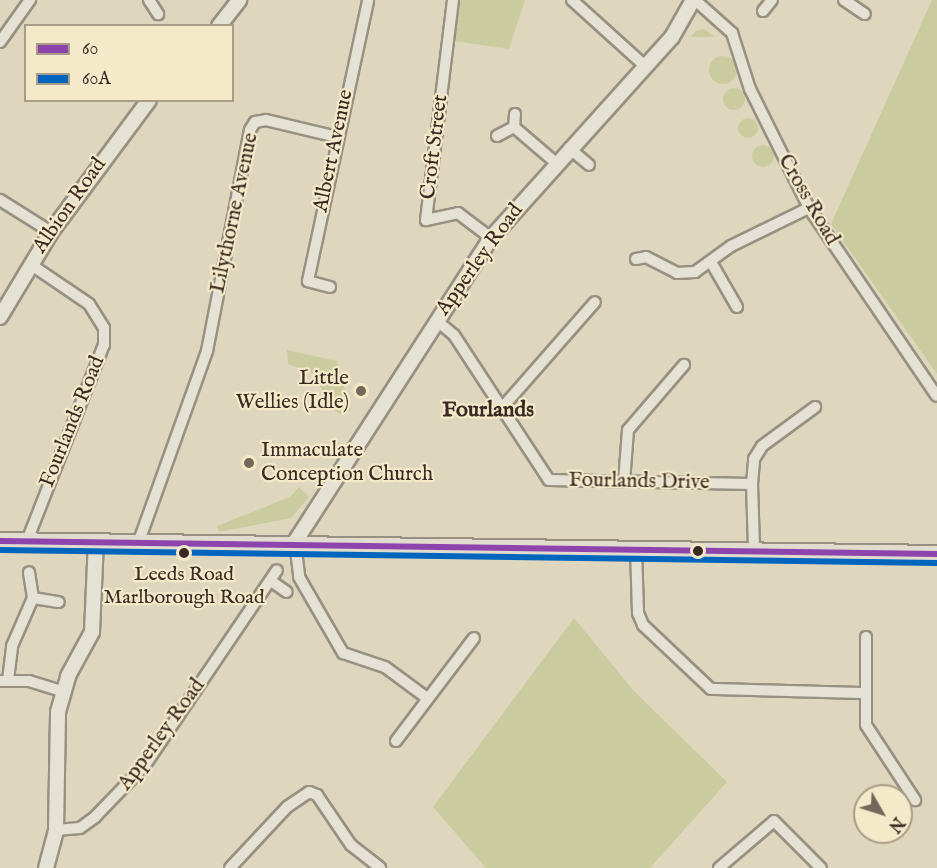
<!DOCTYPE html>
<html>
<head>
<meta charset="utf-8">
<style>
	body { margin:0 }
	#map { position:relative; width:937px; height:868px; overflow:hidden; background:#dfd7bd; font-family:"IM FELL English",serif }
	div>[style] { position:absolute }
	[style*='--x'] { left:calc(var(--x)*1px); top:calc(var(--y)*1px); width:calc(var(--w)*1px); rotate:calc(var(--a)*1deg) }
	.green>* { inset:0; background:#cbcba0 }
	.round { border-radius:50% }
	.roads { filter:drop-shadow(2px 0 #989182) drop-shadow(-2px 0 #989182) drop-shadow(0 2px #989182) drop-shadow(0 -2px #989182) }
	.minor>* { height:10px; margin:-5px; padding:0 5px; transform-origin:5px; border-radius:5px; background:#e5e1d4 }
	.tertiary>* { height:14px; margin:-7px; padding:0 7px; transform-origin:7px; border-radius:7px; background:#e5e1d4 }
	.primary>* { height:16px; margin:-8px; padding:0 8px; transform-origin:8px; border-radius:8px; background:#e1dccd }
	.bus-1>* { height:6px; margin:-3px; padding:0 3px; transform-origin:3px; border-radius:3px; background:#8e44ad }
	.bus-2>* { height:6px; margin:-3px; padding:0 3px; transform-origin:3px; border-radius:3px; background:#0065bd }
	.dots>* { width:16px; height:16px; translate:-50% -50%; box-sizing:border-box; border:3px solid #f4eaca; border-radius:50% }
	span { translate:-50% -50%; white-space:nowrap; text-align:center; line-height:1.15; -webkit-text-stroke:4.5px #f4eaca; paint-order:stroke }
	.bus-label { font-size:20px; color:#3b2a23 }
	.street-label { font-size:21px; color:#3b2a23 }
	.poi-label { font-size:21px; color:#3b2a23 }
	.right { translate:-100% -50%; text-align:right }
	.left { translate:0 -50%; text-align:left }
	.neighbourhood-label { font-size:22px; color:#3b2a23; font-weight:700 }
	.legend { position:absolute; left:24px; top:24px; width:210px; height:78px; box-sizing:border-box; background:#f4eaca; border:2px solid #aa9d87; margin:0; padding:8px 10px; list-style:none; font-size:18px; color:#3b2a23 }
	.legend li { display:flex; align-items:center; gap:12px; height:30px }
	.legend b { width:30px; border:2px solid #aa9d87 }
	.north { position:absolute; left:853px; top:784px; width:60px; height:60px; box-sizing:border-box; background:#f4eaca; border:2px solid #aa9d87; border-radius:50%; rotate:129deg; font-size:16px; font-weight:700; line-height:24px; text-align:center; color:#3b2a23 }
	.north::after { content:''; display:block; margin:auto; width:21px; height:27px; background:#746759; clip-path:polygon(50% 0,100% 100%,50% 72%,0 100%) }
</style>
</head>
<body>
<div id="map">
	<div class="green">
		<div style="clip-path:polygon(460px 0,525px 0,509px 49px,454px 41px)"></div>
		<div style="clip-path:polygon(932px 0,937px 0,937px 374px,831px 224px)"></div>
		<div style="clip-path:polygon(704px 29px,715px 37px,691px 37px,696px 31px)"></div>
		<div class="round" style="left:709px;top:56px;width:28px;height:28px"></div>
		<div class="round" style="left:723px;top:88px;width:22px;height:22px"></div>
		<div class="round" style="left:738px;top:118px;width:20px;height:20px"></div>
		<div class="round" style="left:752px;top:145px;width:22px;height:22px"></div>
		<div style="clip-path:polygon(287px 350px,337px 361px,351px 411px,340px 414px,332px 408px,314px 374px,288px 364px)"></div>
		<div style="clip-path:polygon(299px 487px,309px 497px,291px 518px,219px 532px,217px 526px,290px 497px)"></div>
		<div style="clip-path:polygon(574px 618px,634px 691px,727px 782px,650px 868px,486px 868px,433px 807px)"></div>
	</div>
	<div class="roads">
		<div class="minor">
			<div style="--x:149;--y:0;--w:17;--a:57"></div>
			<div style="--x:453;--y:0;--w:222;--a:97"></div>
			<div style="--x:426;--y:220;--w:33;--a:-12"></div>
			<div style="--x:458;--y:213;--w:41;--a:37.1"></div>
			<div style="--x:572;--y:0;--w:98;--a:42.1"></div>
			<div style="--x:695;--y:0;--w:50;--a:41.7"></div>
			<div style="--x:732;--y:33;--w:59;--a:72.2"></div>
			<div style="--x:750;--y:89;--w:133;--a:63.6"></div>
			<div style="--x:809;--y:208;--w:227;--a:55.8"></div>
			<div style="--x:844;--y:0;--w:25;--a:34"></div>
			<div style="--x:763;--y:11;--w:14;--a:-51"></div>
			<div style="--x:0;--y:42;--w:52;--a:-54.5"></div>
			<div style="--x:515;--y:114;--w:13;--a:94"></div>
			<div style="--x:514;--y:127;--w:55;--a:40.6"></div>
			<div style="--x:497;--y:136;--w:19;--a:-28"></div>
			<div style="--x:569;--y:148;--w:26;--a:40"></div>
			<div style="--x:0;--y:200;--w:60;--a:32.1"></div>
			<div style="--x:636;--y:259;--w:10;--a:-11"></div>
			<div style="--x:646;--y:257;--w:35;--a:27"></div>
			<div style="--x:677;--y:273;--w:18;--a:-3"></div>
			<div style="--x:695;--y:272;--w:44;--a:-35.8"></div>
			<div style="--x:731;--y:246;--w:87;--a:-26"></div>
			<div style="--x:711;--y:262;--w:52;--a:60"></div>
			<div style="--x:330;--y:287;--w:23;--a:-165"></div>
			<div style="--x:308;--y:281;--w:287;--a:-77.9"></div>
			<div style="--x:436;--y:320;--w:23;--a:40"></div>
			<div style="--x:454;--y:335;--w:173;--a:56.8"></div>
			<div style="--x:549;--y:480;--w:203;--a:1.1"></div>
			<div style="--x:752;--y:484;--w:65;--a:88.2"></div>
			<div style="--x:501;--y:409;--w:142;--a:-48.7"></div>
			<div style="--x:624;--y:482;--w:52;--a:-85.6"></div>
			<div style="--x:628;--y:430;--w:86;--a:-49.3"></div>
			<div style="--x:752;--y:484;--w:25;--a:-85"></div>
			<div style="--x:754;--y:459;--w:15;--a:-58"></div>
			<div style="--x:762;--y:446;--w:66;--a:-36.3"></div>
			<div style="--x:27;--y:541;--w:211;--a:-68.6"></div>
			<div style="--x:104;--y:345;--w:17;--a:-90"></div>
			<div style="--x:104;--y:328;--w:28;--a:-122"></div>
			<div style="--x:89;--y:304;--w:71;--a:-145.9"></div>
			<div style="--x:139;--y:541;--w:202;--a:-70.3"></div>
			<div style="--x:207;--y:351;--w:225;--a:-79"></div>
			<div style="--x:250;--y:130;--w:9;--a:-58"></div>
			<div style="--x:255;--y:122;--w:11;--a:-10"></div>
			<div style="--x:266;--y:120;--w:73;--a:13.5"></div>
			<div style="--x:295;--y:542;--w:35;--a:83"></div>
			<div style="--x:299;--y:577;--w:88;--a:59.9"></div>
			<div style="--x:343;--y:653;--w:44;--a:18.4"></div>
			<div style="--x:385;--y:667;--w:52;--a:36.4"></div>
			<div style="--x:636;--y:548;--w:65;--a:88.2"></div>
			<div style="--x:638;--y:613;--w:13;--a:67"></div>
			<div style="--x:643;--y:625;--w:93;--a:43.3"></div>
			<div style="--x:711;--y:689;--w:154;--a:1.5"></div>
			<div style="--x:271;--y:581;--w:19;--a:35"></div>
			<div style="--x:33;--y:598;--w:26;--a:9"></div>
			<div style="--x:866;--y:637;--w:88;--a:90"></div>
			<div style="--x:866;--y:725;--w:90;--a:56.8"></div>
			<div style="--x:8;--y:680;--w:34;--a:-83"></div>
			<div style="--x:12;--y:646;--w:52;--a:-66.4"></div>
			<div style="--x:33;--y:598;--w:26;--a:-99"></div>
			<div style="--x:0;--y:681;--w:29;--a:0"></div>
			<div style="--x:29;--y:681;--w:34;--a:17"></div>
			<div style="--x:396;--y:741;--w:129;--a:-52.9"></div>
			<div style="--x:56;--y:830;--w:24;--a:-5"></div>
			<div style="--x:80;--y:828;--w:19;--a:-36"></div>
			<div style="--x:95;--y:817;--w:72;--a:-46.1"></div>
			<div style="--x:145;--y:765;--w:235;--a:-55.9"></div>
			<div style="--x:230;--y:868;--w:83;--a:-46.9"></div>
			<div style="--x:287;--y:807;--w:27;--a:-34"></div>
			<div style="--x:309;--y:792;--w:9;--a:21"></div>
			<div style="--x:317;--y:795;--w:60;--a:55.8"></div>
			<div style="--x:351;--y:845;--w:37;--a:38"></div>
			<div style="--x:719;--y:868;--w:72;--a:-40.5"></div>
			<div style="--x:774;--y:821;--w:66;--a:45"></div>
		</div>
		<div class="tertiary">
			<div style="--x:219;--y:26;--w:33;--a:-52"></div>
			<div style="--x:0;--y:317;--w:99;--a:-59"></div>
			<div style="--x:51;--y:232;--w:164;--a:-53.4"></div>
			<div style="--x:295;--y:542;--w:362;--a:-57.2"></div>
			<div style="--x:491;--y:238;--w:270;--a:-48"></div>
			<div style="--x:672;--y:37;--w:43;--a:-60.4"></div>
			<div style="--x:46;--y:868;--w:39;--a:-75"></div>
			<div style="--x:56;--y:830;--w:118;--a:-89"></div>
			<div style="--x:58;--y:712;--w:37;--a:-74"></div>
			<div style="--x:68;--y:676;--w:50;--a:-61.4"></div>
			<div style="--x:92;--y:632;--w:90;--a:-87.5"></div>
		</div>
		<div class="primary">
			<div style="--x:0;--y:541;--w:937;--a:0.79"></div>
		</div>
	</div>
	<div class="bus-1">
		<div style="--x:0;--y:541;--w:937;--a:0.79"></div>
	</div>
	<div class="bus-2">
		<div style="--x:0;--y:550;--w:937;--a:0.79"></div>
	</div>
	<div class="dots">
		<div style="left:361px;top:391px;background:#746759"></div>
		<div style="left:249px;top:463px;background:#746759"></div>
		<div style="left:698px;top:551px;background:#3b2a23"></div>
		<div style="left:184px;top:553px;background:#3b2a23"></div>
	</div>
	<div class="bus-label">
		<span style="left:184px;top:586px">Leeds Road<br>Marlborough Road</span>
	</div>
	<div class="street-label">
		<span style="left:435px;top:147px;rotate:-83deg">Croft Street</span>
		<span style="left:334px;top:151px;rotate:-78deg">Albert Avenue</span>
		<span style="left:808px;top:200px;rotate:60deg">Cross Road</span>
		<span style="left:70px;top:206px;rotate:-55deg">Albion Road</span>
		<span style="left:235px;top:213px;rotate:-78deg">Lilythorne Avenue</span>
		<span style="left:480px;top:260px;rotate:-54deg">Apperley Road</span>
		<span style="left:73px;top:422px;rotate:-68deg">Fourlands Road</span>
		<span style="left:639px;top:482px;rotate:1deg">Fourlands Drive</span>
		<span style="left:162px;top:735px;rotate:-54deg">Apperley Road</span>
	</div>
	<div class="poi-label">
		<span class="right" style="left:349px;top:391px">Little<br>Wellies (Idle)</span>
		<span class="left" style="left:261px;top:463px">Immaculate<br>Conception Church</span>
	</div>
	<div class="neighbourhood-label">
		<span style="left:488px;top:411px">Fourlands</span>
	</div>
	<ul class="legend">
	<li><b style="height:8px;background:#8e44ad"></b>60</li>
	<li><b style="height:8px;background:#0065bd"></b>60A</li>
	</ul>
	<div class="north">N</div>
</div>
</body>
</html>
